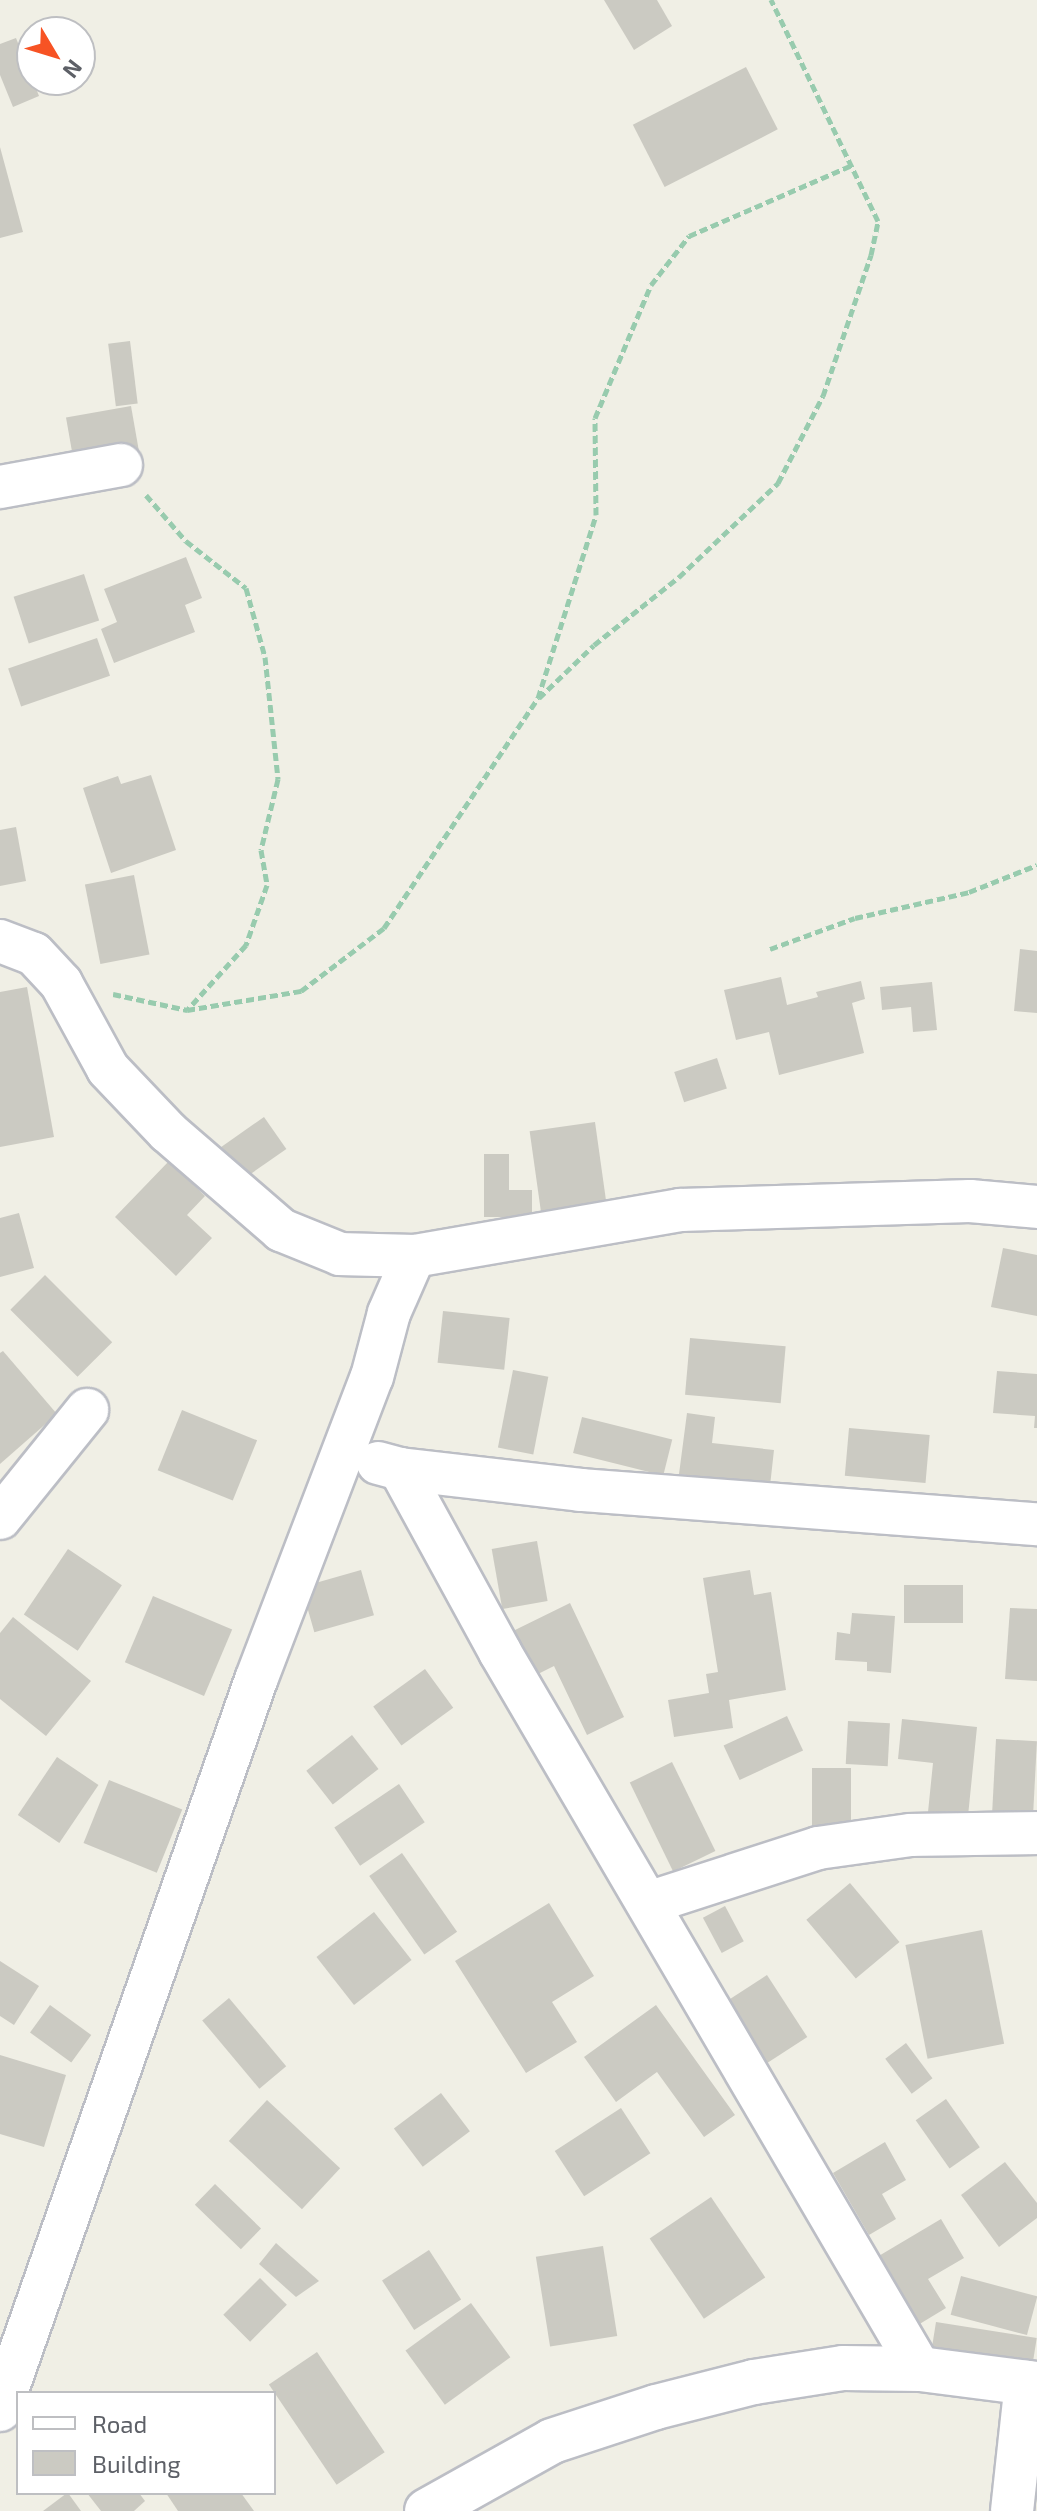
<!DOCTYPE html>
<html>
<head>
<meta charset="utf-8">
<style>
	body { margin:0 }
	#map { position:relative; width:1037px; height:2511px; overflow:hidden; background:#f0efe5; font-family:"Exo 2",sans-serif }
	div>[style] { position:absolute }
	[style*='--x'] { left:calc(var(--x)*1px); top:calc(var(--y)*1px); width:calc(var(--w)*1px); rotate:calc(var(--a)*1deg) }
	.building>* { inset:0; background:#cbcac2; transform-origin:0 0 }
	.path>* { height:5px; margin-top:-2.5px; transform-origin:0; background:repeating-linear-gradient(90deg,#98cbae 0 8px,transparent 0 12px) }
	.roads { filter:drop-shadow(2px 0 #bcbec5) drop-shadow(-2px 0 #bcbec5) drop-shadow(0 2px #bcbec5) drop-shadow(0 -2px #bcbec5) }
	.minor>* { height:42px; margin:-21px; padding:0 21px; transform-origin:21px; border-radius:21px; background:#fff }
	.tertiary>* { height:44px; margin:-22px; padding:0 22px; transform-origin:22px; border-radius:22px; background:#fff }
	span { translate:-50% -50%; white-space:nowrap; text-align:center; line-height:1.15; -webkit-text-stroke:6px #fff; paint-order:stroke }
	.legend { position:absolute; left:16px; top:2391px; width:260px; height:104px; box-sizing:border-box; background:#fff; border:2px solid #bebfc2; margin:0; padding:10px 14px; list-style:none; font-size:24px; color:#5d6067 }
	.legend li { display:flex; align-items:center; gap:16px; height:40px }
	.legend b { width:40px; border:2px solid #bebfc2 }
	.north { position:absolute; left:16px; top:16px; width:80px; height:80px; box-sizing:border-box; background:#fff; border:2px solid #bebfc2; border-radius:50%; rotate:128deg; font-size:22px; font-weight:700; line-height:32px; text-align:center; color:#5d6067 }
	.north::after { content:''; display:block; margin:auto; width:28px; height:36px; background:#f75324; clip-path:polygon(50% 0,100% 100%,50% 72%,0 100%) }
</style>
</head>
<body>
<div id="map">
	<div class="building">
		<div style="clip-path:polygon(604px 0,657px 0,672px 26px,634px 50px)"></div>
		<div style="clip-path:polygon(16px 38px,39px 96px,13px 107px,0 75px,0 44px)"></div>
		<div style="left:746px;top:67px;width:70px;height:127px;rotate:63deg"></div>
		<div style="clip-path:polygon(0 147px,23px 232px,0 238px)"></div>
		<div style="left:130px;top:341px;width:63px;height:22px;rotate:83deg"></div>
		<div style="left:131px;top:406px;width:52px;height:66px;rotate:80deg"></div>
		<div style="clip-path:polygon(186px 557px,202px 598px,185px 605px,195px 632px,114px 663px,101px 629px,117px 622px,104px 589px)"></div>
		<div style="left:84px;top:574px;width:49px;height:74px;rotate:72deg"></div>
		<div style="left:97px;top:638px;width:40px;height:94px;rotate:71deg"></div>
		<div style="clip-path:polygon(151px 775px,176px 850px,111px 873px,83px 788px,118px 776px,121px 784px)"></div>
		<div style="clip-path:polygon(16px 827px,26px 881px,0 886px,0 830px)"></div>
		<div style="left:134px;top:875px;width:81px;height:50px;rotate:79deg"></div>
		<div style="clip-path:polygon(1020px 949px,1037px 951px,1037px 1013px,1014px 1011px)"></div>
		<div style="clip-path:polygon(781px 977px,787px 1005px,818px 997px,816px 992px,861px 981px,865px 999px,852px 1003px,864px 1053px,779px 1075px,769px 1032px,736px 1040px,724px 990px)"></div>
		<div style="clip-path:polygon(932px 982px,937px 1030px,913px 1032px,911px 1007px,882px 1010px,880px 987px)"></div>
		<div style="clip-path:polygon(27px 987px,54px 1137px,0 1147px,0 992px)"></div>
		<div style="left:717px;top:1058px;width:32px;height:45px;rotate:72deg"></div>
		<div style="left:264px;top:1117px;width:39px;height:54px;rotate:55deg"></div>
		<div style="left:595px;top:1122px;width:89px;height:66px;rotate:82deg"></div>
		<div style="clip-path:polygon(484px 1154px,509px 1154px,509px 1190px,532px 1190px,532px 1217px,484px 1217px)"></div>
		<div style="clip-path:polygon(169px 1161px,205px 1196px,187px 1215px,212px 1238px,176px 1276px,115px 1217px)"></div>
		<div style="clip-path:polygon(19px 1213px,34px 1268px,0 1277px,0 1218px)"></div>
		<div style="clip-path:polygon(1003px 1248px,1037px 1255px,1037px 1316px,991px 1307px)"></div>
		<div style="left:45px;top:1275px;width:95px;height:49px;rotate:45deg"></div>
		<div style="left:443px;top:1311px;width:67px;height:52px;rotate:6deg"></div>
		<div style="left:690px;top:1338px;width:96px;height:57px;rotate:5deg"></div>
		<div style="clip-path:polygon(3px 1351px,57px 1414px,0 1464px,0 1353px)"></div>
		<div style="left:513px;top:1370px;width:36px;height:79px;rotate:11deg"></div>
		<div style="clip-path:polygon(997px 1371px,1037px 1374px,1037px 1428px,1034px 1428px,1035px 1416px,993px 1413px)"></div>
		<div style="left:182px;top:1410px;width:81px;height:65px;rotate:22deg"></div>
		<div style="clip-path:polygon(687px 1413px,715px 1417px,712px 1443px,774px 1450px,770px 1486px,679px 1474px)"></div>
		<div style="left:582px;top:1417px;width:93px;height:37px;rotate:14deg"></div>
		<div style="left:849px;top:1428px;width:81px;height:48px;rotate:5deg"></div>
		<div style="left:537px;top:1541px;width:61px;height:46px;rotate:80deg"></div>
		<div style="left:68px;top:1549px;width:65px;height:79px;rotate:34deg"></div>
		<div style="left:361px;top:1570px;width:47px;height:62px;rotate:74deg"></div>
		<div style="clip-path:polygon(750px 1570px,754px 1595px,771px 1592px,786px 1690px,729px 1700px,733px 1728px,674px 1737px,668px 1700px,709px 1693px,706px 1674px,718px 1672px,703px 1578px)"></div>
		<div style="left:963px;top:1585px;width:38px;height:59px;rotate:90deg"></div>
		<div style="left:153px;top:1596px;width:86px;height:72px;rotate:23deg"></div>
		<div style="clip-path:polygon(570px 1603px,624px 1717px,587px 1735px,554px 1666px,534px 1676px,513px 1631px)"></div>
		<div style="clip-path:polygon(1010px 1608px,1037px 1609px,1037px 1681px,1005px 1679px)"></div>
		<div style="clip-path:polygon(852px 1613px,895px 1616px,891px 1673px,867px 1671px,867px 1662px,835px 1660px,837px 1632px,850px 1634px)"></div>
		<div style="clip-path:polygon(13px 1617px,91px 1681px,46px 1736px,0 1699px,0 1633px)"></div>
		<div style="left:425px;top:1669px;width:48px;height:64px;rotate:54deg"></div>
		<div style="left:787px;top:1716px;width:38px;height:70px;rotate:65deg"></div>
		<div style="clip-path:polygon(902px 1719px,977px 1727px,967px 1826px,927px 1822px,933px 1763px,898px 1759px)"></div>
		<div style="left:848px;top:1721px;width:42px;height:43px;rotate:3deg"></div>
		<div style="left:352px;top:1735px;width:43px;height:58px;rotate:52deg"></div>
		<div style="left:996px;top:1739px;width:41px;height:84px;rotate:3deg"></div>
		<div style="left:57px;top:1757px;width:50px;height:70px;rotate:34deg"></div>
		<div style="left:672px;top:1762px;width:99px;height:47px;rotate:64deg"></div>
		<div style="left:812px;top:1768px;width:39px;height:64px"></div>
		<div style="left:109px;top:1780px;width:79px;height:68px;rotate:22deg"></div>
		<div style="left:399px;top:1784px;width:46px;height:78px;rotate:56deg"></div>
		<div style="left:402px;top:1853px;width:96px;height:40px;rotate:55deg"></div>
		<div style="left:850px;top:1883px;width:77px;height:57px;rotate:50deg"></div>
		<div style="clip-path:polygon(549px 1903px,594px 1976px,552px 2002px,577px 2042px,526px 2073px,455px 1961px)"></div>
		<div style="left:725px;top:1906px;width:40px;height:25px;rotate:62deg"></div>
		<div style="left:374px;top:1912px;width:61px;height:73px;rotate:52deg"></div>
		<div style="left:982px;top:1930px;width:116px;height:78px;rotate:79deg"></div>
		<div style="clip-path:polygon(0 1961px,39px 1986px,14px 2025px,0 2016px)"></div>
		<div style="left:767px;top:1975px;width:74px;height:51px;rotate:57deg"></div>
		<div style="left:229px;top:1998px;width:89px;height:35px;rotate:50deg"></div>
		<div style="left:50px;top:2005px;width:51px;height:34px;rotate:36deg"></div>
		<div style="clip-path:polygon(656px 2005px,735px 2115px,704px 2137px,657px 2072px,616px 2102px,584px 2057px)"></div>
		<div style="left:906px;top:2043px;width:44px;height:26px;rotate:53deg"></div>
		<div style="clip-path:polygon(0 2055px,66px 2075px,44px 2147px,0 2134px)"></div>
		<div style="left:441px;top:2093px;width:48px;height:59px;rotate:53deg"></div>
		<div style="left:946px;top:2099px;width:59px;height:37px;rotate:55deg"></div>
		<div style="left:267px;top:2100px;width:100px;height:56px;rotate:43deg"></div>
		<div style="left:621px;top:2108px;width:54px;height:79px;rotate:57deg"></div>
		<div style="clip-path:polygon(885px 2142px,906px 2180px,882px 2194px,896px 2219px,869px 2235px,833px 2173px)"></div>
		<div style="clip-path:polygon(1005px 2162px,1037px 2203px,1037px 2218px,999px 2247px,961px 2195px)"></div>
		<div style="left:215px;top:2184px;width:64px;height:29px;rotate:44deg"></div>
		<div style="left:711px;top:2197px;width:97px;height:74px;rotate:56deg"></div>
		<div style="clip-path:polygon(941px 2219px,964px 2258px,928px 2279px,946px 2308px,913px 2328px,872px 2260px)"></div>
		<div style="clip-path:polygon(276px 2243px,319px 2281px,296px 2297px,259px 2264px)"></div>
		<div style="left:603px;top:2246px;width:91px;height:68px;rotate:81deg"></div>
		<div style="left:429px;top:2250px;width:59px;height:56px;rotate:57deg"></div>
		<div style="left:961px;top:2276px;width:79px;height:40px;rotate:15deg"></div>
		<div style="left:260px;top:2278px;width:38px;height:52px;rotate:45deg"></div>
		<div style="left:471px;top:2303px;width:67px;height:81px;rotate:54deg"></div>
		<div style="left:936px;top:2322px;width:102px;height:34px;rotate:9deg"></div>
		<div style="left:317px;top:2352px;width:121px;height:58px;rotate:56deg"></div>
		<div style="clip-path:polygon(68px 2493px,81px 2511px,43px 2511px,67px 2493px)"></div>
		<div style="clip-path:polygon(87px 2493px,139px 2493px,145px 2501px,134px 2511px,101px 2511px)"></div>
		<div style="clip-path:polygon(166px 2493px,241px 2493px,254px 2511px,178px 2511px)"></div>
	</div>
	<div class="path">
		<div style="--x:146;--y:495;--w:61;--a:49"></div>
		<div style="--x:186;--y:541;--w:76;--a:38.1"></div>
		<div style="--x:246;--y:588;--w:72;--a:74.6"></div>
		<div style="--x:265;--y:657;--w:123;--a:83.9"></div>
		<div style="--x:278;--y:779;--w:73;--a:103.5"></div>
		<div style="--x:261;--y:850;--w:36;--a:80"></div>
		<div style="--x:267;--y:885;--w:64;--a:109.3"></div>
		<div style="--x:246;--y:945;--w:86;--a:132.2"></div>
		<div style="--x:539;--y:698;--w:76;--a:-43.9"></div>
		<div style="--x:594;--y:645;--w:109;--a:-38.7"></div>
		<div style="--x:679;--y:577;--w:137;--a:-43.5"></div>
		<div style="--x:778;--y:483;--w:98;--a:-62.7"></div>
		<div style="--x:823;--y:396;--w:149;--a:-71.2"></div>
		<div style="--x:871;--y:255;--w:35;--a:-78"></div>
		<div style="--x:878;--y:221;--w:246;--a:-115.8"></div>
		<div style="--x:770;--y:949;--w:90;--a:-20"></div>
		<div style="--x:855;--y:918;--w:117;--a:-12.8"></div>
		<div style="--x:969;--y:892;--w:73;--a:-21.7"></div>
		<div style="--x:113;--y:994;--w:76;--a:12.2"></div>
		<div style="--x:187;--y:1010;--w:116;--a:-9.5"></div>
		<div style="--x:301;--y:991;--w:104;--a:-37.2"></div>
		<div style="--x:384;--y:928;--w:277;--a:-56.2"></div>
		<div style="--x:538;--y:698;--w:192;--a:-72.4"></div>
		<div style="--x:596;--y:515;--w:97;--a:-90.6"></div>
		<div style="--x:595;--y:418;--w:144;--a:-67.2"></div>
		<div style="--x:651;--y:285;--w:62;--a:-52.2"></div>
		<div style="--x:689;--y:236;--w:176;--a:-23.5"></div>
	</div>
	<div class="roads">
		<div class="minor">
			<div style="--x:0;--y:487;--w:123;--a:-10.3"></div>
			<div style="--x:0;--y:941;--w:36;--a:21"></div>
			<div style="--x:34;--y:954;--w:40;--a:47"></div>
			<div style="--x:61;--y:983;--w:98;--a:61.3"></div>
			<div style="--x:108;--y:1069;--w:87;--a:46.4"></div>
			<div style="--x:168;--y:1132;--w:150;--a:40.9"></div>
			<div style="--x:281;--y:1230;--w:64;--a:22.1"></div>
			<div style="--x:340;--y:1254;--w:74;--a:1.5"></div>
			<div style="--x:378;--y:1463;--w:23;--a:15"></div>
			<div style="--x:400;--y:1469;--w:182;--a:6.6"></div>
			<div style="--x:581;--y:1490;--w:457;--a:4.3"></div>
			<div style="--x:400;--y:1469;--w:209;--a:61.3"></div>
			<div style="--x:500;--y:1652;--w:831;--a:59.64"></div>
			<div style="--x:0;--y:1518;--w:139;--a:-51.1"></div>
			<div style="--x:648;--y:1903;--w:179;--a:-17.9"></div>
			<div style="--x:818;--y:1848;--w:94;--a:-8"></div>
			<div style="--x:911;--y:1835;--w:126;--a:-0.9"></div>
			<div style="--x:0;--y:2410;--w:774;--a:-70.68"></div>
			<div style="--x:256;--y:1680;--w:324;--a:-69.1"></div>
			<div style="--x:372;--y:1377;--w:66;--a:-75.1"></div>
			<div style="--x:389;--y:1313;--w:62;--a:-66.3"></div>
			<div style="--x:414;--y:1256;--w:270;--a:-9.8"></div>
			<div style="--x:680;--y:1210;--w:290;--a:-1.8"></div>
			<div style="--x:970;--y:1201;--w:67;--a:5.1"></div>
			<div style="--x:1012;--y:2511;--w:130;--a:-83.8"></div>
		</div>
		<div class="tertiary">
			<div style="--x:427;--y:2511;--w:143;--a:-29.2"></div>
			<div style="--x:552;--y:2441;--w:109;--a:-18.1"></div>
			<div style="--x:656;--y:2407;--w:101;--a:-14.3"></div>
			<div style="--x:754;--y:2382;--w:90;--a:-8.9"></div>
			<div style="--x:843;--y:2368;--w:77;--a:0.7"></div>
			<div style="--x:920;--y:2369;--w:118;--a:7.3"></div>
		</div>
	</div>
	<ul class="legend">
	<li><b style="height:10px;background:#fff"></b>Road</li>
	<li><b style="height:22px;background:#cbcac2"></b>Building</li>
	</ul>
	<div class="north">N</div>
</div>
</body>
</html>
